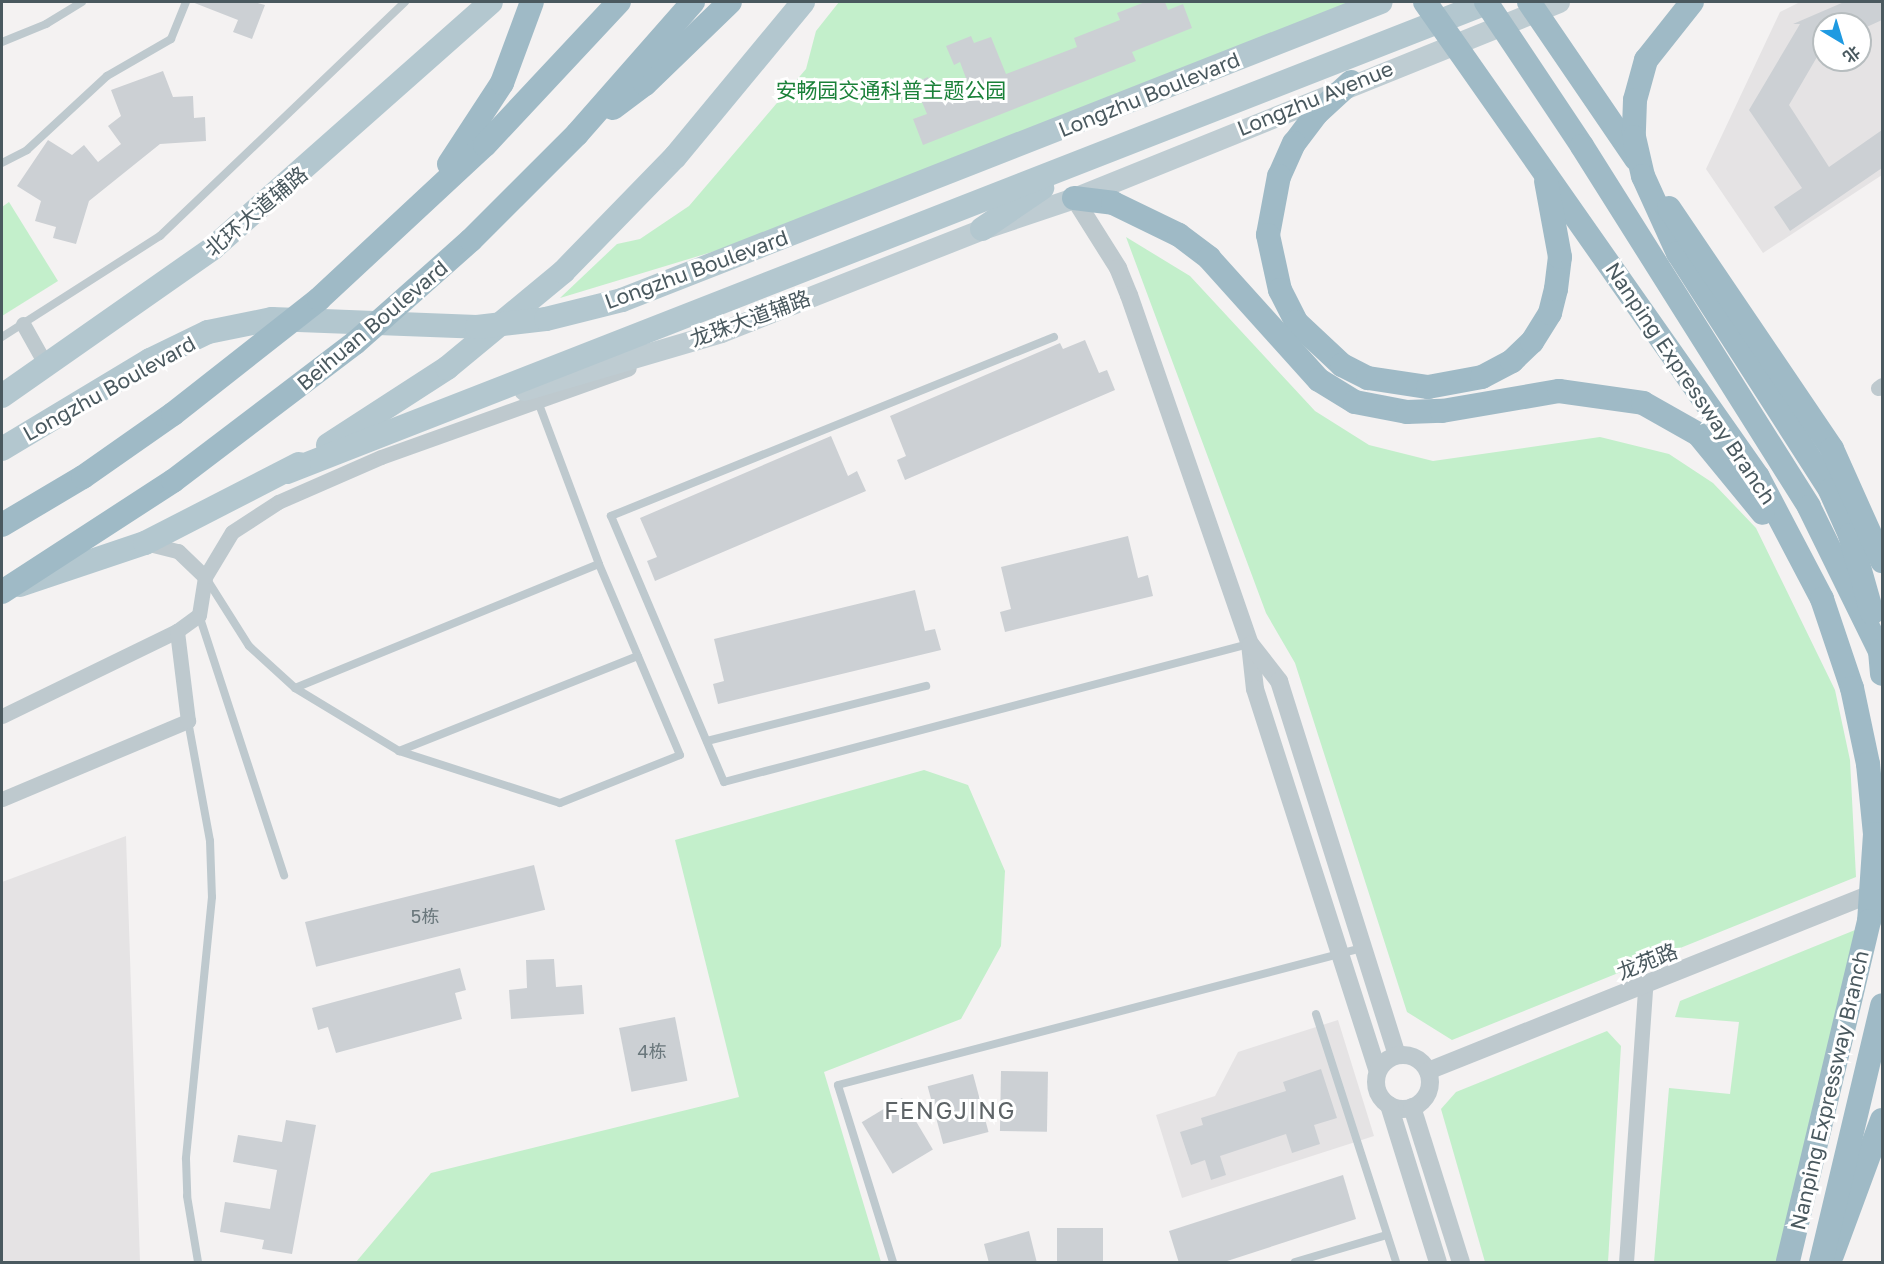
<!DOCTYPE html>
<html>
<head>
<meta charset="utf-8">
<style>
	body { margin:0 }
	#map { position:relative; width:1884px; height:1264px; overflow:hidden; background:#f4f2f2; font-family:"Golos Text","Noto Sans SC",sans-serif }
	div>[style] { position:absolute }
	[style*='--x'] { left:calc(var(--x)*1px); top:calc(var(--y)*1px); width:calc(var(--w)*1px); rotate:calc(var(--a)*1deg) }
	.education>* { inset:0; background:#e5e3e4 }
	.green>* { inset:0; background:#c3efcb }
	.building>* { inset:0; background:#ccd0d4; transform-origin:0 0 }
	.service>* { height:8px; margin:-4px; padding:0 4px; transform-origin:4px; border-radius:4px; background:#bec9ce }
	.minor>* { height:15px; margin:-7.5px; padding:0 7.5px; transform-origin:7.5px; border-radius:7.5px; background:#bec9ce }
	.tertiary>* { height:18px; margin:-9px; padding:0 9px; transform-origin:9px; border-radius:9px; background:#bec9ce }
	.tertiary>.ring { margin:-9px; padding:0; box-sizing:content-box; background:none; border:18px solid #bec9ce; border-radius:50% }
	.secondary>* { height:21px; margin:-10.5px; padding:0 10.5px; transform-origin:10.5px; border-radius:10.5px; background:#beccd2 }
	.primary>* { height:24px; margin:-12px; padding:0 12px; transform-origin:12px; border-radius:12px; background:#b3c7cf }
	.trunk>* { height:24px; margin:-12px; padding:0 12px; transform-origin:12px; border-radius:12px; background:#9fbac6 }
	span { translate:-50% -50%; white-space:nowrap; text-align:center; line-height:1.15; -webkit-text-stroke:6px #fff; paint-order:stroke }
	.number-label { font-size:18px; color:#6a777c }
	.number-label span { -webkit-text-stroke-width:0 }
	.park-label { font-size:21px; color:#1a8139 }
	.street-label { font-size:21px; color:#4a595f }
	.quarter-label { font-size:24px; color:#5e6467; letter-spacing:1.5px }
	.frame { position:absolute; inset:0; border:3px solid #4a595f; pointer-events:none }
	.north { position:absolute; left:1812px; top:12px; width:60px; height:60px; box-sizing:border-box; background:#fff; border:2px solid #b7bdbf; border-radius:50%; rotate:142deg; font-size:16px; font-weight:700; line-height:24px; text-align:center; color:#4a595f }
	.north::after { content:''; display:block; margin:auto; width:21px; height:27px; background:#1f9ae1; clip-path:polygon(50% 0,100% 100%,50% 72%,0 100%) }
</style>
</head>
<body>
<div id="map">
	<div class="education">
		<div style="clip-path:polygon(evenodd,1800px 2px,1882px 2px,1882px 175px,1763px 253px,1706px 169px,1780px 12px,1800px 2px,1824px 24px,1860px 24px,1860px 60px,1824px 60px,1824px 24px)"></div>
		<div style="clip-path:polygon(126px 836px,140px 1262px,2px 1262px,2px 882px)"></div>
		<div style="clip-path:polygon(1338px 1020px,1374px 1136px,1182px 1198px,1156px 1115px,1215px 1096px,1238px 1052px)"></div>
	</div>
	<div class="green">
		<div style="clip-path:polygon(839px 2px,1358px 2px,735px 245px,560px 298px,617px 244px,640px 239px,689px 206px,806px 69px,816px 31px)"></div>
		<div style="clip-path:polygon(9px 202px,58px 281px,2px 316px,2px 207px)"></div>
		<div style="clip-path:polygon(1126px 237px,1190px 276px,1315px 411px,1369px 445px,1433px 461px,1600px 437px,1669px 454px,1713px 483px,1756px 528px,1835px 690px,1850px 760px,1856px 877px,1452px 1040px,1407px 1012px,1295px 663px,1266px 613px)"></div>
		<div style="clip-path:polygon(924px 770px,968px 785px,1005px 871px,1001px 946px,961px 1019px,824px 1072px,881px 1262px,356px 1262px,431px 1173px,739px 1097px,675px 840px)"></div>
		<div style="clip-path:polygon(1860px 928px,1777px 1262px,1654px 1262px,1669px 1088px,1730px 1094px,1739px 1022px,1675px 1017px,1680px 1001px)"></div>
		<div style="clip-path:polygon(1607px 1031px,1621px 1046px,1608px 1262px,1485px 1262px,1441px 1109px,1456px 1092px)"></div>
	</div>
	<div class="building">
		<div style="clip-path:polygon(192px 2px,254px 2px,265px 5px,252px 39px,233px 32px,238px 20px)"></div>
		<div style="clip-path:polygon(1145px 2px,1165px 2px,1168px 10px,1183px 4px,1192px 28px,1132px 52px,1136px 61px,923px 145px,913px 119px,927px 114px,914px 83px,928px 77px,938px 102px,970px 89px,960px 62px,954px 65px,946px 46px,971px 36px,974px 43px,991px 37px,1006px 74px,1077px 47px,1074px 38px,1120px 20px,1117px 13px)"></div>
		<div style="clip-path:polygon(1844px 2px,1882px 2px,1882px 20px,1860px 30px,1860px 24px,1824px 24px,1824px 45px,1789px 105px,1829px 167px,1882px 130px,1882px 168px,1790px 231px,1774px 207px,1802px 188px,1749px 110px,1800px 24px,1793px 24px)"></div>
		<div style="clip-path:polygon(163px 71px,173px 97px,193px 96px,194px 118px,205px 117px,206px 141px,160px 144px,89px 201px,76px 244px,53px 238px,56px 227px,35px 221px,41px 201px,17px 186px,48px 140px,72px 155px,84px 145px,98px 162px,121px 144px,108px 126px,121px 116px,111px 90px)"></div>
		<div style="clip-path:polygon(1085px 340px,1099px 373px,1107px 370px,1115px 390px,905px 480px,897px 460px,906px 456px,890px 416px,1060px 343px,1063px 349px)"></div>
		<div style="clip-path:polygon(831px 436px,848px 476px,857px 471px,866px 491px,655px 581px,647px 561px,657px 557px,640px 518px)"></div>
		<div style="clip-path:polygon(1128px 536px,1138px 578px,1148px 575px,1153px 596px,1005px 632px,1000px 612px,1011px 609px,1001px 567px)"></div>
		<div style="clip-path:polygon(915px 590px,925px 631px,935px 629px,941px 650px,718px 704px,713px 684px,724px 681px,714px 639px)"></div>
		<div style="left:534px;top:865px;width:46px;height:236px;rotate:76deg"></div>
		<div style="clip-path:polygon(554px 959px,556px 987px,582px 985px,584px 1014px,511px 1019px,509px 990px,527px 988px,526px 960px)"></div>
		<div style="clip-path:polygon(460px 968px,466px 990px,455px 993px,462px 1019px,336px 1053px,328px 1027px,318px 1030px,312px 1008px)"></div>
		<div style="left:675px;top:1017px;width:65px;height:57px;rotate:79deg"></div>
		<div style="clip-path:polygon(1321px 1069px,1337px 1118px,1314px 1125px,1320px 1144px,1292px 1153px,1286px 1134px,1220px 1156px,1226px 1175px,1211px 1180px,1205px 1160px,1191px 1165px,1180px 1132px,1203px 1125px,1201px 1118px,1286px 1091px,1283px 1082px)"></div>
		<div style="left:1001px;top:1071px;width:47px;height:60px;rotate:1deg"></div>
		<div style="left:973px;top:1074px;width:60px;height:47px;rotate:75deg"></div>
		<div style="left:902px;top:1098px;width:60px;height:47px;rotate:59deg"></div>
		<div style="clip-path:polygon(286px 1120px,316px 1125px,292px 1254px,262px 1249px,264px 1240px,220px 1232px,225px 1202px,270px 1209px,277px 1170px,233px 1162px,238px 1135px,282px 1142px)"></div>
		<div style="clip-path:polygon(1343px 1175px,1356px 1219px,1221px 1263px,1179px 1263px,1169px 1231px)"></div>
		<div style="left:1057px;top:1228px;width:46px;height:35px"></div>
		<div style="clip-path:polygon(1029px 1231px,1037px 1263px,989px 1263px,984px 1244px)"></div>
	</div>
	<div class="service">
		<div style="--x:2;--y:42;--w:48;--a:-22.2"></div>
		<div style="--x:46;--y:24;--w:42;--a:-31.4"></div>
		<div style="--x:2;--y:163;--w:28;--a:-27"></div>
		<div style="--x:27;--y:150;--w:109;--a:-42.8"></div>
		<div style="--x:107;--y:76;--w:74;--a:-30"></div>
		<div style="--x:171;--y:39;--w:40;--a:-68"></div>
		<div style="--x:2;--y:337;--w:188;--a:-32.6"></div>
		<div style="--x:160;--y:236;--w:339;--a:-43.7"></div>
		<div style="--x:1054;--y:337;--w:478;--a:158"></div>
		<div style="--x:611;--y:516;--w:289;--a:67"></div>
		<div style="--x:724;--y:782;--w:543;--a:-14.73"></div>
		<div style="--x:206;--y:578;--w:80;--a:57.7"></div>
		<div style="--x:249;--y:646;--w:62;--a:42.4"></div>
		<div style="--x:295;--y:688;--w:328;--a:-22.2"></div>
		<div style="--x:599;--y:564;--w:171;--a:-110.6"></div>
		<div style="--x:199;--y:615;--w:274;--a:71.9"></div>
		<div style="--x:295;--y:688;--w:122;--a:31.2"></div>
		<div style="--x:399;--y:751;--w:169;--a:17.9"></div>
		<div style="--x:560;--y:803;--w:129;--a:-21.8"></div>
		<div style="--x:680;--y:755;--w:207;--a:-113"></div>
		<div style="--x:188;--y:721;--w:122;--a:79.6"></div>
		<div style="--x:210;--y:841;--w:56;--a:88"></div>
		<div style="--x:212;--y:897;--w:263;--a:95.7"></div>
		<div style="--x:186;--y:1159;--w:37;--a:88"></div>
		<div style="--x:187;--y:1196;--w:67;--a:80.5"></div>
		<div style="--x:707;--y:741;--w:226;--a:-14.1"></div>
		<div style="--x:399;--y:751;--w:257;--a:-21.7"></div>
		<div style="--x:1316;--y:1014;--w:261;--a:72.1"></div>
		<div style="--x:893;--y:1262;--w:185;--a:-107.3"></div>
		<div style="--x:838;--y:1085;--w:542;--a:-14.65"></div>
		<div style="--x:1295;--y:1262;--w:96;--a:-16.4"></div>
	</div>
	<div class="minor">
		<div style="--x:23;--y:324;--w:49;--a:60.8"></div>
		<div style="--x:1878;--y:388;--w:5;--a:-37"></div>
		<div style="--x:145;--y:543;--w:34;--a:14"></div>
		<div style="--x:178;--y:551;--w:37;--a:44"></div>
		<div style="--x:2;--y:716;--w:195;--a:-25.9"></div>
		<div style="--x:177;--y:631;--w:27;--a:-36"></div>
		<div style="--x:199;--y:615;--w:38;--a:-81"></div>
		<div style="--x:205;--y:577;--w:52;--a:-59"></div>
		<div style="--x:232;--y:532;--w:55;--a:-33.1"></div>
		<div style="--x:278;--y:502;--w:112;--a:-23.6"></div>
		<div style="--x:381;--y:457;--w:263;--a:-19.7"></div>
		<div style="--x:2;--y:799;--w:202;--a:-22.8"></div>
		<div style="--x:188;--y:721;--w:91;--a:-97"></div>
		<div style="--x:1626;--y:1262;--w:276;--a:-86"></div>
	</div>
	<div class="tertiary">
		<div style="--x:1074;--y:198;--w:83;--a:57.8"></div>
		<div style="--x:1118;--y:268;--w:29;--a:68"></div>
		<div style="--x:1129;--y:295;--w:369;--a:70.9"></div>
		<div style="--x:1250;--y:644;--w:45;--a:83.7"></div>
		<div style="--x:1255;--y:689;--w:401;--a:72.2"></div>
		<div style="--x:1251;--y:645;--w:46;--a:52.1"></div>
		<div style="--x:1279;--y:681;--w:392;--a:72.5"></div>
		<div class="ring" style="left:1376px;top:1055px;width:36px;height:36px"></div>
		<div style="--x:1428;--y:1071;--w:488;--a:-21.8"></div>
		<div style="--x:1389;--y:1105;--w:164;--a:72.7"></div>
		<div style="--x:1412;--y:1107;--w:163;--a:72.5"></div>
	</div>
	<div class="secondary">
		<div style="--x:524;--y:390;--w:205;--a:-16.4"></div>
		<div style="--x:721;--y:332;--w:281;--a:-21.5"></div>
		<div style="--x:982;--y:229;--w:97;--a:-18.6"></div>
		<div style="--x:1074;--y:198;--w:523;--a:-22"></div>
	</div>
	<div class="primary">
		<div style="--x:982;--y:229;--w:73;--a:-34.3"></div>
		<div style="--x:2;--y:396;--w:258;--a:-35"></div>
		<div style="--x:213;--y:248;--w:371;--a:-41.5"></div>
		<div style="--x:328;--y:445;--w:142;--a:-32.9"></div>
		<div style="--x:447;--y:368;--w:151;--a:-39.6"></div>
		<div style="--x:563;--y:272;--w:161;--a:-45.8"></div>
		<div style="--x:675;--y:157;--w:201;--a:-50.4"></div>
		<div style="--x:2;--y:449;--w:173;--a:-31"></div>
		<div style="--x:150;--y:360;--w:64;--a:-25.8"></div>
		<div style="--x:208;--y:332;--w:65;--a:-11.5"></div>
		<div style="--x:272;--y:319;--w:205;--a:2.2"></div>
		<div style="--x:477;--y:327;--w:69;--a:-6.6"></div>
		<div style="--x:546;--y:319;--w:78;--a:-14"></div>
		<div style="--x:622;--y:300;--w:815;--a:-21.44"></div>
		<div style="--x:287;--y:472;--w:1291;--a:-21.36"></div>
		<div style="--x:20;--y:585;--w:132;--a:-18.6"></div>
		<div style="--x:145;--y:543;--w:173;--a:-27.2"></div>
	</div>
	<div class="trunk">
		<div style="--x:1425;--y:2;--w:580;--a:54.97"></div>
		<div style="--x:1758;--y:477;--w:138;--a:62.3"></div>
		<div style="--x:1822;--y:599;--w:94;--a:71.4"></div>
		<div style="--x:1852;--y:688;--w:78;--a:78.1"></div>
		<div style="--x:1868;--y:764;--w:70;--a:84.3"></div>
		<div style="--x:1875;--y:834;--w:87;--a:93.9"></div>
		<div style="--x:1869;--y:921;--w:350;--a:103.4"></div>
		<div style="--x:1486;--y:2;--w:173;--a:56.3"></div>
		<div style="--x:1582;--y:146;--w:426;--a:57.8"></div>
		<div style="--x:1809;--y:507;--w:161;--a:63.8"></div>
		<div style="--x:1880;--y:651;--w:23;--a:85"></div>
		<div style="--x:1529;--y:2;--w:190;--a:55.7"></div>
		<div style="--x:1692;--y:2;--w:74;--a:128.4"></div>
		<div style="--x:1646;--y:60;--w:41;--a:105.4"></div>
		<div style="--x:1635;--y:100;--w:37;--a:92"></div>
		<div style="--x:1634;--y:137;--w:40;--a:77"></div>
		<div style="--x:1643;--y:176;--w:85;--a:65.6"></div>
		<div style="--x:1678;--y:253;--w:282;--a:57.3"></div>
		<div style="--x:1830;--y:490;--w:49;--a:66"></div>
		<div style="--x:1850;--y:535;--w:81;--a:74.2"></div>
		<div style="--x:1351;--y:82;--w:46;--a:137.6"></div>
		<div style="--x:1317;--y:113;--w:38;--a:127"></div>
		<div style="--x:1294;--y:143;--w:36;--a:114"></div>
		<div style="--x:1279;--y:176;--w:60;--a:100.6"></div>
		<div style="--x:1268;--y:235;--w:56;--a:77.7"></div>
		<div style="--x:1280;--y:290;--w:36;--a:63"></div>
		<div style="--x:1296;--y:322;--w:63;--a:43.1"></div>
		<div style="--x:1342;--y:365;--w:29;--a:27"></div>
		<div style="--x:1368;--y:378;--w:61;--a:8.5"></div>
		<div style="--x:1428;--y:387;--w:55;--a:-10.5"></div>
		<div style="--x:1482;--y:377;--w:34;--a:-28"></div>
		<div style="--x:1512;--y:361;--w:28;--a:-44"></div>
		<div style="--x:1532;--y:342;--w:34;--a:-58"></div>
		<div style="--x:1550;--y:313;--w:25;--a:-76"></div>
		<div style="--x:1556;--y:289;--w:32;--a:-83"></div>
		<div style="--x:1560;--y:257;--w:77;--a:-100.4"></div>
		<div style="--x:613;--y:108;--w:40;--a:-37"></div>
		<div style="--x:645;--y:84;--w:118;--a:-44"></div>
		<div style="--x:449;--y:164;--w:97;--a:-56.8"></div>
		<div style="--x:502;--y:83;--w:86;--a:-69.7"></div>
		<div style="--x:1074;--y:198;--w:39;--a:7"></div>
		<div style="--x:1113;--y:203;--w:73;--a:25.9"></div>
		<div style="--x:1179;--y:235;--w:38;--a:37"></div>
		<div style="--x:1209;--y:258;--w:164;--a:48"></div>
		<div style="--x:1319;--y:380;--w:42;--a:31.4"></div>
		<div style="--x:1355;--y:402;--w:53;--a:10.9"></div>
		<div style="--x:1407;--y:412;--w:35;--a:-2"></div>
		<div style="--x:1442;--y:411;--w:119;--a:-9.7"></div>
		<div style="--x:1559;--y:391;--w:85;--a:8.1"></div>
		<div style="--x:1643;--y:403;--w:63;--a:29.4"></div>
		<div style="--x:1698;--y:434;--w:102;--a:50.6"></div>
		<div style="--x:1669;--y:208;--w:291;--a:55.9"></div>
		<div style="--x:1832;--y:449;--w:123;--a:65.9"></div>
		<div style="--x:2;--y:525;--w:94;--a:-30.7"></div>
		<div style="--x:83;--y:477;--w:110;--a:-35"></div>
		<div style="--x:173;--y:414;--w:186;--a:-38.2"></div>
		<div style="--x:319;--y:299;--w:226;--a:-42.9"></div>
		<div style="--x:485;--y:145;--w:196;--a:-46.9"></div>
		<div style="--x:2;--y:592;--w:204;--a:-33"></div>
		<div style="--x:173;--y:481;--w:228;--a:-37.2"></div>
		<div style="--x:355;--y:343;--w:155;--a:-41.6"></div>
		<div style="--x:471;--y:240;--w:150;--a:-45"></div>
		<div style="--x:577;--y:134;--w:176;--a:-48.7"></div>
		<div style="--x:1832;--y:1255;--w:144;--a:-69.7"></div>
		<div style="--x:1821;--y:1262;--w:264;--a:-76.6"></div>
	</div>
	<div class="number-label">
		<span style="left:425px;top:916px">5栋</span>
		<span style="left:652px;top:1051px">4栋</span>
	</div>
	<div class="park-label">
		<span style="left:891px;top:90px">安畅园交通科普主题公园</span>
	</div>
	<div class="street-label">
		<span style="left:1149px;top:94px;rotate:-22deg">Longzhu Boulevard</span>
		<span style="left:1315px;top:98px;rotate:-22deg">Longzhu Avenue</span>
		<span style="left:256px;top:211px;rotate:-40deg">北环大道辅路</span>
		<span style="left:696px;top:269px;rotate:-20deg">Longzhu Boulevard</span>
		<span style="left:750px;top:318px;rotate:-20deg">龙珠大道辅路</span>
		<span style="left:372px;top:325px;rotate:-40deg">Beihuan Boulevard</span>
		<span style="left:1691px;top:383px;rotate:56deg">Nanping Expressway Branch</span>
		<span style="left:109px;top:388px;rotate:-29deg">Longzhu Boulevard</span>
		<span style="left:1647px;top:961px;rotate:-22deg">龙苑路</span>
		<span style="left:1829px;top:1090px;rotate:-77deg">Nanping Expressway Branch</span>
	</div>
	<div class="quarter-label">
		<span style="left:950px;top:1110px">FENGJING</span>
	</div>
	<div class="frame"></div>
	<div class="north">北</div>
</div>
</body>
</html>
